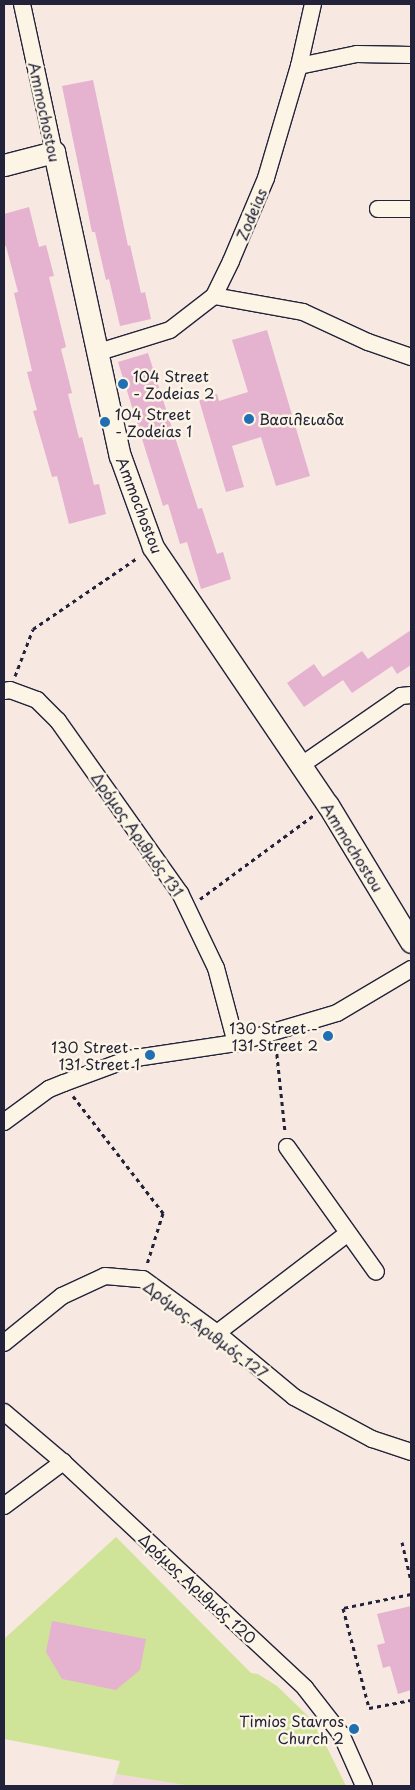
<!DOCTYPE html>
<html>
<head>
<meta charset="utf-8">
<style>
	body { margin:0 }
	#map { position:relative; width:415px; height:1790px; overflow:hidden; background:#f7e8e1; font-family:"Playpen Sans",sans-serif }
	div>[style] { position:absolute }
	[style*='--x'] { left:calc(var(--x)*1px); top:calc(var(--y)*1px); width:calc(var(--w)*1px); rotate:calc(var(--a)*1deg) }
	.built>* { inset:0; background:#f2d8dc }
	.green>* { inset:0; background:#d0e499 }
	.building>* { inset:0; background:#e5b2d0 }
	.path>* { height:3px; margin-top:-1.5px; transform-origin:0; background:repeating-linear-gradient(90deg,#22223b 0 4px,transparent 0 8px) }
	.roads { filter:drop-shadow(1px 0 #22223b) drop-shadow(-1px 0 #22223b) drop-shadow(0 1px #22223b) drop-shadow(0 -1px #22223b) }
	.minor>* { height:16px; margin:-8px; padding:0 8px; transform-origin:8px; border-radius:8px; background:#fcf5e5 }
	.tertiary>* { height:21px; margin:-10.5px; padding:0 10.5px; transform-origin:10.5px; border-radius:10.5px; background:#fcf5e5 }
	.dots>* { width:14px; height:14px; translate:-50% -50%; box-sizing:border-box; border:2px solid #fcf5e5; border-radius:50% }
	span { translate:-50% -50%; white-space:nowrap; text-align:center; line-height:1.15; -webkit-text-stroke:5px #fcf5e5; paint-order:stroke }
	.street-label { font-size:15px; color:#22223b }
	.poi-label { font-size:15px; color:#22223b }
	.left { translate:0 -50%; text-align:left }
	.right { translate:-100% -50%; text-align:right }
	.frame { position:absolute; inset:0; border:5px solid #22223b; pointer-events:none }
</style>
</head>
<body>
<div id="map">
	<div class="built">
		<div style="clip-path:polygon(116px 1774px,191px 1786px,112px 1786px)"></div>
	</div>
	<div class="green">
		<div style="clip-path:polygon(116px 1537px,251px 1673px,258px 1674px,277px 1686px,308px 1716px,318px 1729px,346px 1786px,191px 1786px,116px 1774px,120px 1761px,4px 1739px,4px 1639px)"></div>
	</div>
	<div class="building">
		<div style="clip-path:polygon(93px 80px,128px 246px,130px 245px,141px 293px,145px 292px,151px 319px,120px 326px,109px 279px,106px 280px,95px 232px,92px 232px,62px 86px)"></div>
		<div style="clip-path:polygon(29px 207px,39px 247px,46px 245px,54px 276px,49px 277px,66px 347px,61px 349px,72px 393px,68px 394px,79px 438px,82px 437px,94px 485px,99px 484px,106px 514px,69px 524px,57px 476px,52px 477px,33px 411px,37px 410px,27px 372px,32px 371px,14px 293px,18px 292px,6px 246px,4px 247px,4px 214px)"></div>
		<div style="clip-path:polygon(267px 330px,310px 476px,276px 486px,261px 437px,232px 446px,244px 487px,226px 492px,199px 400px,217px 394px,219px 401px,248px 392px,232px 340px)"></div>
		<div style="clip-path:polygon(148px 353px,198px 509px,202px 508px,217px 554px,223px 552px,231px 579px,201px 589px,187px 542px,180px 544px,168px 504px,163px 506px,118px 362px)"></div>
		<div style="clip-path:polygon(411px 630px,411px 665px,397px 674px,392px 666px,352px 693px,343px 680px,304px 707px,287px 683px,314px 664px,323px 677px,362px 651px,368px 659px)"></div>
		<div style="clip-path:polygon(411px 1606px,411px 1690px,398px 1694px,390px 1666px,383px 1668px,377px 1645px,385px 1643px,377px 1614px)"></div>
		<div style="clip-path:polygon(52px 1621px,146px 1639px,140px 1670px,116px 1690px,62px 1679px,46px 1652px)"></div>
	</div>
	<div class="path">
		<div style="--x:15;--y:676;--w:50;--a:-69"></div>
		<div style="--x:33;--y:629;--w:126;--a:-34.3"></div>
		<div style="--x:200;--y:899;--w:142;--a:-36.4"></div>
		<div style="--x:276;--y:1046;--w:86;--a:84"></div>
		<div style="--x:73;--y:1096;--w:148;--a:52.4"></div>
		<div style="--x:163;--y:1213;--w:53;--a:107.4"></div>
		<div style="--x:402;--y:1542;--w:39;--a:77"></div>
		<div style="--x:411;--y:1594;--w:69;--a:168.4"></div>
		<div style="--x:343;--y:1608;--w:103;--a:75.4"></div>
		<div style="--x:369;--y:1708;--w:43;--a:-10.8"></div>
	</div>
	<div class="roads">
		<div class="minor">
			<div style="--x:22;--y:4;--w:151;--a:77.8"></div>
			<div style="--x:299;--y:66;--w:59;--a:-11.7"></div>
			<div style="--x:357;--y:54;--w:54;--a:1.1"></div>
			<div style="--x:378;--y:209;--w:33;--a:0"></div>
			<div style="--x:214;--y:296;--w:90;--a:10.2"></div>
			<div style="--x:303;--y:312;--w:72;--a:24.8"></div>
			<div style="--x:368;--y:342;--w:46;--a:19.2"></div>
			<div style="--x:99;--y:352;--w:74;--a:-17.2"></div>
			<div style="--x:170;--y:330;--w:56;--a:-37.7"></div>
			<div style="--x:214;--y:296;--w:39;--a:-64"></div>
			<div style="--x:231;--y:261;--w:90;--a:-67.1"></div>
			<div style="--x:266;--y:178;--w:117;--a:-73.6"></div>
			<div style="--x:299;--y:66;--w:64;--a:-77.3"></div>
			<div style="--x:4;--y:691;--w:6;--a:-9"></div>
			<div style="--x:10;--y:690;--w:29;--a:20"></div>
			<div style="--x:37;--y:700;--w:30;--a:45"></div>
			<div style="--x:58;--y:721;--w:211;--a:54.7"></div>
			<div style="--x:180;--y:893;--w:83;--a:64.4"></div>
			<div style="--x:216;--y:968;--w:78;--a:75.1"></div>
			<div style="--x:300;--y:766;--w:123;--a:-34.7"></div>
			<div style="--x:401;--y:696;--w:10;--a:-6"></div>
			<div style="--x:4;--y:1122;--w:56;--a:-36.3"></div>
			<div style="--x:49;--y:1089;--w:16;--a:-22"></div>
			<div style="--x:64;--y:1083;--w:69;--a:-20.3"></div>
			<div style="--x:129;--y:1059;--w:108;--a:-8.5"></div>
			<div style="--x:236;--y:1043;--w:105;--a:-16.5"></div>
			<div style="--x:337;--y:1013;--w:86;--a:-30.7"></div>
			<div style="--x:287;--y:1147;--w:153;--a:54.5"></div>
			<div style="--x:217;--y:1333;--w:163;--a:-37.3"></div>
			<div style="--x:4;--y:1343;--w:75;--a:-39"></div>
			<div style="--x:62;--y:1296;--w:47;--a:-24.9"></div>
			<div style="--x:105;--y:1276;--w:38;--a:5"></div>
			<div style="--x:143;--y:1279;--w:92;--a:36.1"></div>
			<div style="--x:217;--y:1333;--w:100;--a:39.7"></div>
			<div style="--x:294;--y:1397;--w:89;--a:28.3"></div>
			<div style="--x:372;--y:1439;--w:41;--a:18.4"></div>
			<div style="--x:4;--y:1412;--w:77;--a:40.3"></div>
			<div style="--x:63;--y:1462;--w:331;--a:43"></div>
			<div style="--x:305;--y:1688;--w:58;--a:52"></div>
			<div style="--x:341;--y:1734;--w:57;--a:66.1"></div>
			<div style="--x:4;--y:1506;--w:74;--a:-36.7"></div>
		</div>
		<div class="tertiary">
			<div style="--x:4;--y:165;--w:52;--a:-14.6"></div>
			<div style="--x:54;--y:152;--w:311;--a:77.8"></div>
			<div style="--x:120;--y:456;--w:97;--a:70.1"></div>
			<div style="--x:153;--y:547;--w:312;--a:55.9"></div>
			<div style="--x:328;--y:805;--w:160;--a:58.8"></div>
		</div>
	</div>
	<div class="dots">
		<div style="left:123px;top:384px;background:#1f6fb2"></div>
		<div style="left:249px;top:419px;background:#1f6fb2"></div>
		<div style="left:105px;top:422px;background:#1f6fb2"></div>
		<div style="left:328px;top:1036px;background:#1f6fb2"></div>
		<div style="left:150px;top:1055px;background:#1f6fb2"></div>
		<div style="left:354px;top:1729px;background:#1f6fb2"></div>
	</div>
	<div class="street-label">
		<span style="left:45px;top:112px;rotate:78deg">Ammochostou</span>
		<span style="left:251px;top:214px;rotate:-67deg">Zodeias</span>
		<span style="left:140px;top:505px;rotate:69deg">Ammochostou</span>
		<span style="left:138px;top:834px;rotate:55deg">Δρόμος Αριθμός 131</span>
		<span style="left:353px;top:847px;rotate:58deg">Ammochostou</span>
		<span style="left:206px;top:1329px;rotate:37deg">Δρόμος Αριθμός 127</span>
		<span style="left:198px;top:1588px;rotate:43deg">Δρόμος Αριθμός 120</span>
	</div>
	<div class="poi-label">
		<span class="left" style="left:133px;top:384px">104 Street<br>- Zodeias 2</span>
		<span class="left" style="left:115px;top:422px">104 Street<br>- Zodeias 1</span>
		<span class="left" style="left:259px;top:419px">Βασιλειαδα</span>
		<span class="right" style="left:318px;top:1036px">130 Street -<br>131 Street 2</span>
		<span class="right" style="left:140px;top:1055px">130 Street -<br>131 Street 1</span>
		<span class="right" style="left:344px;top:1729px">Timios Stavros<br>Church 2</span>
	</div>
	<div class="frame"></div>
</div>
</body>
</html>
